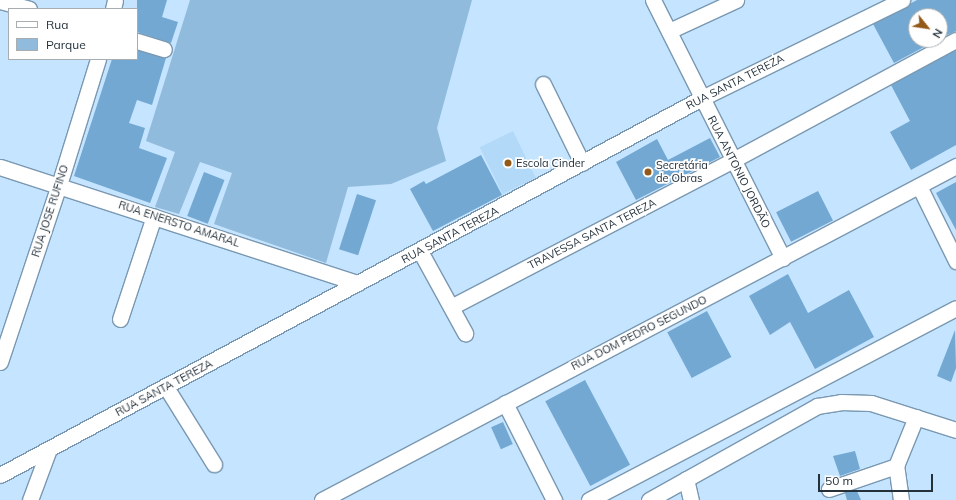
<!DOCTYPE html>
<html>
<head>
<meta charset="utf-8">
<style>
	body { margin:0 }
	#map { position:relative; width:956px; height:500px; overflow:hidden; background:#c4e4ff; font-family:Mulish,sans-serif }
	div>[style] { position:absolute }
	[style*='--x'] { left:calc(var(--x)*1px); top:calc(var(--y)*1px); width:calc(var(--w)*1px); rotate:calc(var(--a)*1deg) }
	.built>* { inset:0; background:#b2d9f8; transform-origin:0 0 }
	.green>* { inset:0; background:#90bbdd }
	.building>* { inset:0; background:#72a8d2; transform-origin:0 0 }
	.roads { filter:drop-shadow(1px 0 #7a98b1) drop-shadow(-1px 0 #7a98b1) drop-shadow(0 1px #7a98b1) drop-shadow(0 -1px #7a98b1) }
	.minor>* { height:15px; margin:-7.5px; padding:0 7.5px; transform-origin:7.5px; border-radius:7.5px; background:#fff }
	.dots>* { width:11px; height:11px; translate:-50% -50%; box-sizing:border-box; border:2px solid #fff; border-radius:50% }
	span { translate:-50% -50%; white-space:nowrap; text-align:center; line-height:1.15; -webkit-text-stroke:3.5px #fff; paint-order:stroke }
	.street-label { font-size:11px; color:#24313b }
	.poi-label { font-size:11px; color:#24313b }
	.left { translate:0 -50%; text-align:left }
	.legend { position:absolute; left:8px; top:8px; width:130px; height:52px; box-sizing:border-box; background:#fff; border:1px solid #a7adb1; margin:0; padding:5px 7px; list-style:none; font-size:12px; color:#24313b }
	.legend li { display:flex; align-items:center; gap:8px; height:20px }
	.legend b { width:20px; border:1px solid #a7adb1 }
	.north { position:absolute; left:908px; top:8px; width:40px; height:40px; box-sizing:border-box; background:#fff; border:1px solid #a7adb1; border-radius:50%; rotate:120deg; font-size:11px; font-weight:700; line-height:16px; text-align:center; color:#24313b }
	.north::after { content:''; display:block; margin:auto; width:14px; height:18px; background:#935918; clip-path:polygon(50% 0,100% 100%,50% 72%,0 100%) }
	.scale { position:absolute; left:818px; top:474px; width:115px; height:18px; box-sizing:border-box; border:2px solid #24313b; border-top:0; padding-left:5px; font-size:12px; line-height:14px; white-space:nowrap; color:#24313b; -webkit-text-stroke:3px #fff; paint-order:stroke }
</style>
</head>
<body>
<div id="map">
	<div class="built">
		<div style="left:513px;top:131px;width:52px;height:37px;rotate:64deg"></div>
	</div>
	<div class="green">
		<div style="clip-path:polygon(190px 0,472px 0,437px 128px,446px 161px,391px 184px,348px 187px,326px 263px,214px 224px,232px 173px,200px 162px,179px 214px,155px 207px,175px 152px,146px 141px)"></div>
	</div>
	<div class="building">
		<div style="clip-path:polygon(137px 0,167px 0,162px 17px,178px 22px,171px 43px,137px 32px)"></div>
		<div style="clip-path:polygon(917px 0,956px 0,956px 31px,940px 38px,940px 16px,916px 16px,916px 40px,937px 40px,894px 63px,873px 24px)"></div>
		<div style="clip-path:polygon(137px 50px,166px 58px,152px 105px,137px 100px,129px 123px,145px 128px,139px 148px,167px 158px,150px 203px,74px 176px,112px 59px,137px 59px)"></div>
		<div style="clip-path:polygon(956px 50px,956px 145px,911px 170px,890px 132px,910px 121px,891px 85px)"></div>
		<div style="clip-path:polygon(710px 138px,720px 157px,636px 200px,616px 162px,657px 139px,668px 160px)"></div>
		<div style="clip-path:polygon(481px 155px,502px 195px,433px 231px,410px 189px,424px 181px,426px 184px)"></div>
		<div style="left:204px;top:172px;width:22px;height:47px;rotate:21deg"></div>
		<div style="clip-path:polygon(956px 182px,956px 230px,936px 193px)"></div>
		<div style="left:818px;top:191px;width:33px;height:47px;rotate:63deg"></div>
		<div style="left:357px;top:194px;width:20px;height:58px;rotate:18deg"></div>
		<div style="clip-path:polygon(788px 274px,808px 313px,849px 290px,874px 337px,815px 369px,790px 322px,770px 335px,749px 296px)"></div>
		<div style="left:707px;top:311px;width:52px;height:45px;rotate:62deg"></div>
		<div style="clip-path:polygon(955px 330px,956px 368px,951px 382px,937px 376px)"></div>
		<div style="left:585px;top:380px;width:96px;height:45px;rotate:62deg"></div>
		<div style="left:503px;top:422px;width:24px;height:13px;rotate:66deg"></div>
		<div style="clip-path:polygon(855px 451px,860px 469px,840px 476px,833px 456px)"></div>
		<div style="clip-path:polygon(856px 489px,861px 500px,847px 500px,845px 493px)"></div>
	</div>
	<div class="roads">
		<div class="minor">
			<div style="--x:653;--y:0;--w:289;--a:63.3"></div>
			<div style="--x:0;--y:1;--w:30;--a:15"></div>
			<div style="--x:113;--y:9;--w:9;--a:-77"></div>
			<div style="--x:669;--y:31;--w:74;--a:-24.8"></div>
			<div style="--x:137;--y:41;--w:28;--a:17"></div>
			<div style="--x:543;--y:84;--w:88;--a:63.7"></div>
			<div style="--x:0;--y:167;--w:376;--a:18"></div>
			<div style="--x:919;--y:186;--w:84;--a:63.7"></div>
			<div style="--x:420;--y:251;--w:94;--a:61.2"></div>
			<div style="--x:451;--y:307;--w:318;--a:-27.5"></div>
			<div style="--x:733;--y:160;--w:253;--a:-28.3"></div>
			<div style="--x:120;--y:319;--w:108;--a:-71.7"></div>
			<div style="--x:0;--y:362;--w:187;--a:-71.6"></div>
			<div style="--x:59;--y:185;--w:132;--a:-72.8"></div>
			<div style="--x:166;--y:387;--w:91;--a:58.1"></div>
			<div style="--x:505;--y:403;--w:109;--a:63.2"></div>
			<div style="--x:0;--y:475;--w:797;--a:-28.24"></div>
			<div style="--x:702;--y:98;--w:223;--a:-26.1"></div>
			<div style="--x:686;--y:479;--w:22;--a:77"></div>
			<div style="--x:829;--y:489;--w:71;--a:-18.9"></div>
			<div style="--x:30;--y:500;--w:54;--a:-69.6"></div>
			<div style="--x:322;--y:500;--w:717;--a:-27.78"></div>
			<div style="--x:589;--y:500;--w:414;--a:-27.6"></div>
			<div style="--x:649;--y:500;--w:193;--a:-29.2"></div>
			<div style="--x:817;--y:406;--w:24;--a:-9"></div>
			<div style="--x:841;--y:402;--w:30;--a:2"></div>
			<div style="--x:871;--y:403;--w:89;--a:17.6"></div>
			<div style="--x:901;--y:500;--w:34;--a:-98"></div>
			<div style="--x:896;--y:466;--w:53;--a:-67.8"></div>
		</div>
	</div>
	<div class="dots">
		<div style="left:508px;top:163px;background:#935918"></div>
		<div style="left:648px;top:172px;background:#935918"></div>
	</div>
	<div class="street-label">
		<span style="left:735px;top:82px;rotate:-27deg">RUA SANTA TEREZA</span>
		<span style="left:739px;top:172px;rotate:63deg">RUA ANTONIO JORDÃO</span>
		<span style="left:50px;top:211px;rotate:-72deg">RUA JOSE RUFINO</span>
		<span style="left:179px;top:224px;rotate:18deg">RUA ENERSTO AMARAL</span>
		<span style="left:592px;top:234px;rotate:-27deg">TRAVESSA SANTA TEREZA</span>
		<span style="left:450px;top:235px;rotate:-28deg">RUA SANTA TEREZA</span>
		<span style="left:639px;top:333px;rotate:-27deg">RUA DOM PEDRO SEGUNDO</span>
		<span style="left:164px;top:388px;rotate:-28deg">RUA SANTA TEREZA</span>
	</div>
	<div class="poi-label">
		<span class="left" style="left:516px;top:163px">Escola Cinder</span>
		<span class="left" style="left:656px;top:172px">Secretária<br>de Obras</span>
	</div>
	<ul class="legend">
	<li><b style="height:5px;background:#fff"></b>Rua</li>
	<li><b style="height:11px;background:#90bbdd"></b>Parque</li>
	</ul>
	<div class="north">N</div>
	<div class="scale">50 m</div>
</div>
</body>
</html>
